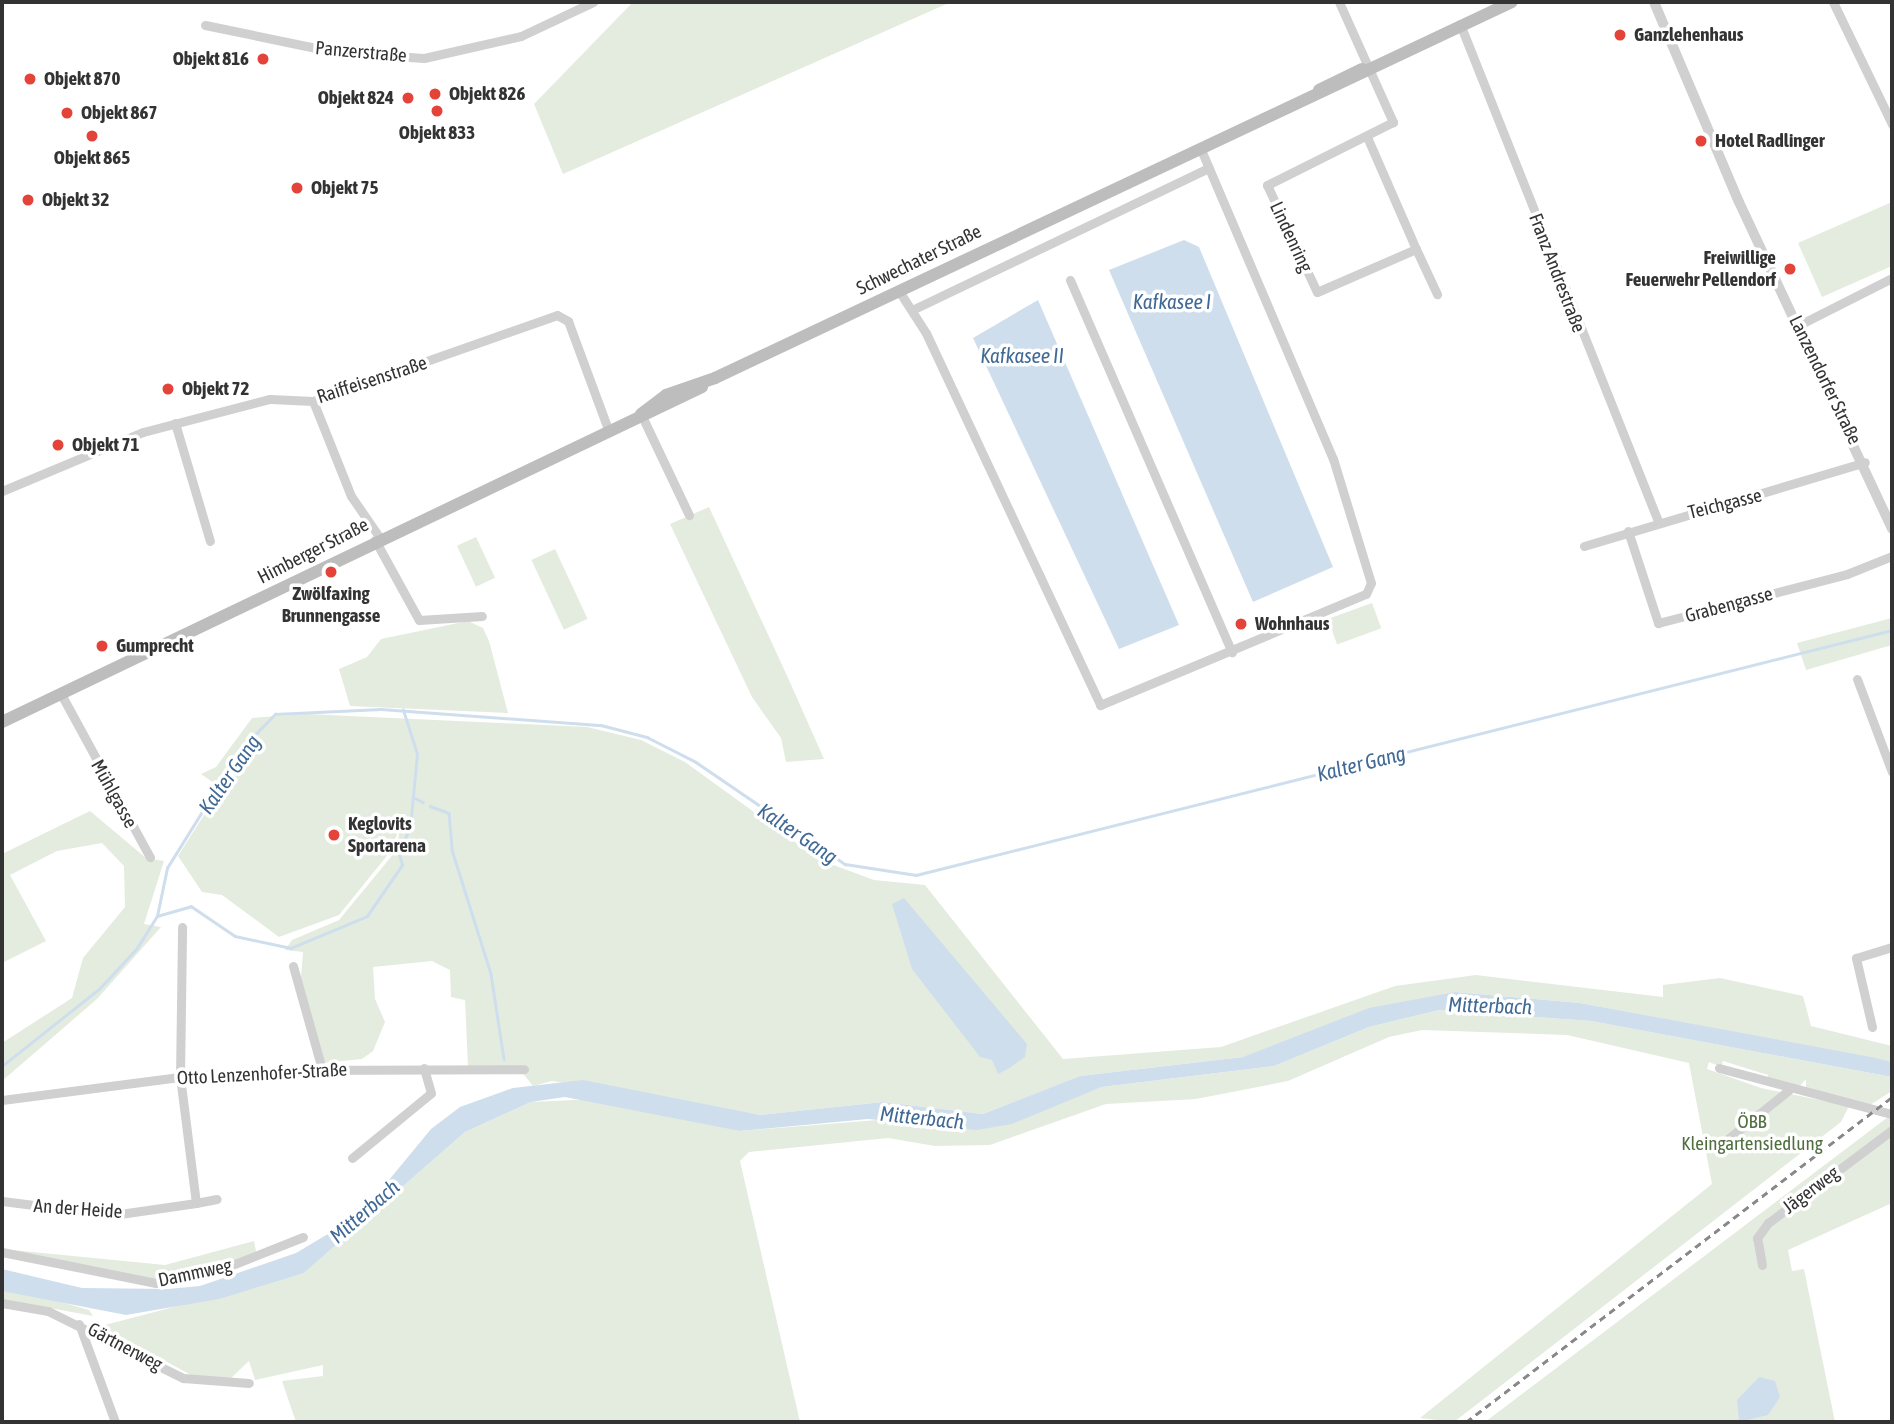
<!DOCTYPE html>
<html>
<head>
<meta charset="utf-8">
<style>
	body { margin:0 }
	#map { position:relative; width:1894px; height:1424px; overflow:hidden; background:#fff; font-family:"Asap Condensed",sans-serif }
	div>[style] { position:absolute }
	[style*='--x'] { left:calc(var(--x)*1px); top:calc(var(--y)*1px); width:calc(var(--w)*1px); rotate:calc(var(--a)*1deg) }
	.green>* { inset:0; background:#e4ecdf; transform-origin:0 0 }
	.water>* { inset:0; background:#cfdeed }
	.stream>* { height:2.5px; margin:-1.25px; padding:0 1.25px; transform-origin:1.25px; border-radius:1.25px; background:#cfdeed }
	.minor>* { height:9px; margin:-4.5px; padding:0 4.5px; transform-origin:4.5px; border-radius:4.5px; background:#d0d0d0 }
	.tertiary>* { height:10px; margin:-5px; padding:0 5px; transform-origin:5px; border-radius:5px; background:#d0d0d0 }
	.secondary>* { height:12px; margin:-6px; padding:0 6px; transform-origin:6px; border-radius:6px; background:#bdbdbd }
	.rail>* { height:2.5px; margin-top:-1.25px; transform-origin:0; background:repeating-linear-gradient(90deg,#888 0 7px,transparent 0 12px) }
	.dots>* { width:19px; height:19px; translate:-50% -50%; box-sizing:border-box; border:4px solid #fff; border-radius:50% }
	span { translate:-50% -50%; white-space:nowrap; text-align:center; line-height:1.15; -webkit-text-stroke:7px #fff; paint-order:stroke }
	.poi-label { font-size:19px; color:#333; font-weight:700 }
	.left { translate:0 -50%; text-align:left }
	.right { translate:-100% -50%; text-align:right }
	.street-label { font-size:19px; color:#333 }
	.park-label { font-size:19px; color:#506f3f }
	.water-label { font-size:21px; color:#406a95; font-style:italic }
	.frame { position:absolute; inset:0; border:4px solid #333; pointer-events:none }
</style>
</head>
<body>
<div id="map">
	<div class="green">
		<div style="clip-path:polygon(633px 2px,951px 2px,563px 174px,534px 104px)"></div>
		<div style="clip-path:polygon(1892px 202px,1892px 266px,1822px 297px,1798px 243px)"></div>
		<div style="clip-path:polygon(709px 507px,789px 680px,824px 759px,786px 762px,781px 738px,752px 697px,670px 524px)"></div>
		<div style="left:476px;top:537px;width:45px;height:21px;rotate:65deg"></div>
		<div style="left:555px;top:549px;width:77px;height:26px;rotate:65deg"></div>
		<div style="left:1372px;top:603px;width:27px;height:47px;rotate:70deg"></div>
		<div style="clip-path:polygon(1892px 618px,1892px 645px,1806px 670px,1797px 643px)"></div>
		<div style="clip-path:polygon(468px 621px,483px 628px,489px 641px,508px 713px,350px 706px,339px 669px,367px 657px,381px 639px)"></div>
		<div style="clip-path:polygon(307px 714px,587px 727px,641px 740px,685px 762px,820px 860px,874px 880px,925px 885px,1063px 1059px,1221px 1047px,1395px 986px,1476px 975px,1663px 997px,1663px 985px,1720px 978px,1803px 996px,1811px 1026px,1892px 1046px,1892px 1062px,1580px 1003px,1455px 992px,1243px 1057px,1080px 1076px,983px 1114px,883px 1102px,760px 1115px,552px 1081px,533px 1086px,517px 1066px,468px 1066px,465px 1000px,451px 997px,450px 970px,432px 961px,373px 967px,375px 999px,385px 1022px,373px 1051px,362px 1059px,322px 1063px,301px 978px,303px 952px,285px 950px,292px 940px,339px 920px,395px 852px,401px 825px,390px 852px,339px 915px,279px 937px,222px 895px,202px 892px,178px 856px,221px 788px,201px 774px,216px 767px,252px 718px)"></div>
		<div style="clip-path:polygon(90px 811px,146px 858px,164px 861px,144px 924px,161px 927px,97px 999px,2px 1081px,2px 1043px,72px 998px,83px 958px,125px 907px,124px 866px,102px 843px,57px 851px,10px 875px,46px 941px,2px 963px,2px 854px)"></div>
		<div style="clip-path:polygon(1439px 1010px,1591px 1021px,1892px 1077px,1892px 1091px,1870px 1105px,1806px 1091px,1806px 1079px,1797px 1089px,1767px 1083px,1768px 1075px,1723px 1061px,1721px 1067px,1709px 1062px,1707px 1069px,1761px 1088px,1849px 1106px,1841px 1122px,1454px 1422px,1420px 1418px,1712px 1184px,1689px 1063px,1567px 1035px,1422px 1030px,1389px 1037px,1288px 1081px,1196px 1099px,1106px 1104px,990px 1145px,935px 1146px,888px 1138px,749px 1152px,740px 1161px,800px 1422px,296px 1422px,282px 1381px,323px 1376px,323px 1365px,255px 1380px,249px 1361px,229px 1380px,191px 1375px,101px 1326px,304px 1273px,465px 1132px,531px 1102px,596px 1099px,740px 1131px,890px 1119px,949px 1131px,1037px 1113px,1102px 1087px,1274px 1066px,1369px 1027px)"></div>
		<div style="clip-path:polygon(1892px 1114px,1892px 1203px,1788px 1250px,1792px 1271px,1804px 1269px,1835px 1422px,1485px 1422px)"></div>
		<div style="clip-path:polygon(254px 1241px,257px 1256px,154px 1280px,2px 1249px,165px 1265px)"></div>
		<div style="clip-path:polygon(2px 1291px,36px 1295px,89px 1310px,93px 1316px,2px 1299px)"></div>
	</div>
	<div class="water">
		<div style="clip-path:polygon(1184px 240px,1199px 247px,1333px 567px,1253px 602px,1109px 270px)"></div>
		<div style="clip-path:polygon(1038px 300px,1179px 625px,1119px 649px,973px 338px)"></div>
		<div style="clip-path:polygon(904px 898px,1027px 1044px,1025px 1057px,1008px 1069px,998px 1074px,992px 1060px,980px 1057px,912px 969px,892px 904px)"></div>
		<div style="clip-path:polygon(1455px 992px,1580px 1003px,1871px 1057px,1892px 1062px,1892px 1077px,1591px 1021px,1439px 1010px,1369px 1027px,1274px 1066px,1102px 1087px,1012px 1124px,977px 1130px,868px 1119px,740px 1131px,565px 1097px,531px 1102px,465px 1132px,304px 1273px,219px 1299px,126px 1315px,2px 1291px,2px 1269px,82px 1288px,168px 1289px,200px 1286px,296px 1253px,338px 1228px,384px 1186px,431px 1129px,460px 1107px,513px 1088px,583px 1080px,760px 1115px,883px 1102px,983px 1114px,1080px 1076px,1243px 1057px,1369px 1008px)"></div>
		<div style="clip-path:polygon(1759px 1377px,1775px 1381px,1780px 1397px,1768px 1415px,1739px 1422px,1737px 1400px)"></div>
	</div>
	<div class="stream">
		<div style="--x:415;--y:798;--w:9;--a:27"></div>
		<div style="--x:430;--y:806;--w:20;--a:20"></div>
		<div style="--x:449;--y:813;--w:37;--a:85"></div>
		<div style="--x:452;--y:850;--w:130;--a:72.5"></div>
		<div style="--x:491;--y:974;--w:86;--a:81.3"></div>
		<div style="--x:157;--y:916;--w:35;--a:-16"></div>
		<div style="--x:191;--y:906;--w:53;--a:34.3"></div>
		<div style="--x:235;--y:936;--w:57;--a:12.1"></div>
		<div style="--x:291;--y:948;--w:82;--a:-22.8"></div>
		<div style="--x:367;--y:916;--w:62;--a:-55.5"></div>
		<div style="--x:402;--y:865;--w:15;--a:-106"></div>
		<div style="--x:398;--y:851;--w:26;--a:-62"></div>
		<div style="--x:410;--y:828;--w:74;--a:-84.6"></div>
		<div style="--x:417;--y:754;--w:46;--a:-107.7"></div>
		<div style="--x:2;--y:1066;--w:125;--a:-38.5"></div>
		<div style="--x:100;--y:988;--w:54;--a:-47.2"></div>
		<div style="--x:137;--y:948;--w:38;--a:-58"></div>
		<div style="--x:157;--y:916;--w:49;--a:-78.2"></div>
		<div style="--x:167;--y:868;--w:140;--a:-58.1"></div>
		<div style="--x:241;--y:749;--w:49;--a:-45.8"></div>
		<div style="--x:275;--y:714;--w:106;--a:-2.7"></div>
		<div style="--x:381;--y:709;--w:221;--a:4.2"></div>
		<div style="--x:601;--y:725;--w:48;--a:14.6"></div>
		<div style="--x:647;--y:737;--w:55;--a:27"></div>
		<div style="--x:696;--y:762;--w:181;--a:34.4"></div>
		<div style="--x:845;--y:864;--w:72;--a:8.8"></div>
		<div style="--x:916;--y:875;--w:1006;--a:-14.09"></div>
	</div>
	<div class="minor">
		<div style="--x:1339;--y:2;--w:132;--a:65.8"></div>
		<div style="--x:1393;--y:122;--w:141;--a:153.4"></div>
		<div style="--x:1267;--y:185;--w:118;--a:65"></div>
		<div style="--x:1317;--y:292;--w:108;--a:-23.5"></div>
		<div style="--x:1416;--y:249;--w:122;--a:-113.6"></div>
		<div style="--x:1833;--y:2;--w:136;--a:64.2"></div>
		<div style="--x:1460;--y:24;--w:535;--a:68.28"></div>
		<div style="--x:205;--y:25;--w:133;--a:11.7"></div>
		<div style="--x:335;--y:52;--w:89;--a:3.9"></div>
		<div style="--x:424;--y:58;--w:99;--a:-12.8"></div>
		<div style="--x:521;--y:36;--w:80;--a:-25.3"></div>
		<div style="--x:1416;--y:249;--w:50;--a:65"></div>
		<div style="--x:1070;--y:280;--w:406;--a:66.5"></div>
		<div style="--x:899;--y:291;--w:50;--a:57.3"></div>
		<div style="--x:926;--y:333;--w:411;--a:64.9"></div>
		<div style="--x:1100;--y:705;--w:288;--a:-22.7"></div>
		<div style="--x:1366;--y:594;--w:12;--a:-66"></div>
		<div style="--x:1371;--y:583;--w:130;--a:-107"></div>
		<div style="--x:1333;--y:459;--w:339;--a:-113.1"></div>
		<div style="--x:912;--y:310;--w:329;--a:-25.6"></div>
		<div style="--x:1799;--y:325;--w:104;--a:-26.8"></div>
		<div style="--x:313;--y:401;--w:102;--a:68.2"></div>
		<div style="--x:351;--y:496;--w:51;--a:55.4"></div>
		<div style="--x:641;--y:414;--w:112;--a:64.6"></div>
		<div style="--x:175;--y:423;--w:123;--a:73.5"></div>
		<div style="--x:2;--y:491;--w:153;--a:-22.7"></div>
		<div style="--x:143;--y:432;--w:131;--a:-14.6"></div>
		<div style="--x:270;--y:399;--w:43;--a:2.7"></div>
		<div style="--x:313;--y:401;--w:259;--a:-19.4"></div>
		<div style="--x:557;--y:315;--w:13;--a:29"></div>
		<div style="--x:568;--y:321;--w:115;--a:69.7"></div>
		<div style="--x:1628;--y:531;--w:97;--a:71.9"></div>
		<div style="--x:1658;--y:623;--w:195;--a:-14.5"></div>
		<div style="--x:1847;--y:574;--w:48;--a:-21.8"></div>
		<div style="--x:375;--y:540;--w:91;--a:61.2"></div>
		<div style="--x:419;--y:620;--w:63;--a:-3.6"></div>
		<div style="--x:1584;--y:546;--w:293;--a:-16.6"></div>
		<div style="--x:1857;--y:679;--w:99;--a:69.4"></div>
		<div style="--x:61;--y:694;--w:186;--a:61.4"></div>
		<div style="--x:293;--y:966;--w:107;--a:74.3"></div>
		<div style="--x:1872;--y:1027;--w:71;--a:-103.1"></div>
		<div style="--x:1856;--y:958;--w:38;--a:-17"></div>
		<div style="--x:1719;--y:1068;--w:179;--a:14.9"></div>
		<div style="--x:2;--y:1100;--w:179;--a:-7.4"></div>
		<div style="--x:180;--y:1077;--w:114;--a:-3.5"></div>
		<div style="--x:294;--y:1070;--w:230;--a:-0.2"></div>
		<div style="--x:1724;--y:1142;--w:83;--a:-38.7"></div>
		<div style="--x:352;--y:1158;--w:102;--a:-39.4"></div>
		<div style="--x:431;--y:1093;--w:26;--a:-106"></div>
		<div style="--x:2;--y:1201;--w:112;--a:7.2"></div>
		<div style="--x:113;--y:1215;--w:84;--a:-8.2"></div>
		<div style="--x:196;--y:1203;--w:127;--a:-97.2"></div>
		<div style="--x:180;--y:1077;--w:150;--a:-89.2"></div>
		<div style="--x:196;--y:1203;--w:21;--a:-11"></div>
		<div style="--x:2;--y:1252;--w:157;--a:11.4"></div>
		<div style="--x:156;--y:1283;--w:67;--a:-12"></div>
		<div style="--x:222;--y:1269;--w:87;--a:-21.6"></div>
		<div style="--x:1762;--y:1265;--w:27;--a:-100"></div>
		<div style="--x:1757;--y:1238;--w:19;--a:-54"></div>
		<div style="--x:1768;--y:1223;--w:155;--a:-36.9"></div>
		<div style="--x:2;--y:1303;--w:47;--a:9.9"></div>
		<div style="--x:48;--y:1311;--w:151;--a:26.4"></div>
		<div style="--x:183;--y:1378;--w:66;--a:4.3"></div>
		<div style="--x:79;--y:1324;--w:104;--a:69.8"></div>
	</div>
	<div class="tertiary">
		<div style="--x:1654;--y:2;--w:217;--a:67"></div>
		<div style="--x:1739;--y:202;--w:361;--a:64.9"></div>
	</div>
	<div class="secondary">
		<div style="--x:1319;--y:90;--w:48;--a:-26"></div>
		<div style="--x:641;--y:414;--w:31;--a:-37"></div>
		<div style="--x:666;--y:395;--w:52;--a:-19.1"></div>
		<div style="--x:715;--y:378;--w:881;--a:-25.26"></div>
		<div style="--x:2;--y:722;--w:776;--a:-25.57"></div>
	</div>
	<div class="rail">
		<div style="--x:1466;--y:1422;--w:536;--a:-37.34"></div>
	</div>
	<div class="dots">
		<div style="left:1620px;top:35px;background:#e4433a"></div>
		<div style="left:263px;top:59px;background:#e4433a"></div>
		<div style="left:30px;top:79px;background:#e4433a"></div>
		<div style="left:435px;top:94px;background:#e4433a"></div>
		<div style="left:408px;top:98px;background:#e4433a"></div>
		<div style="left:437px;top:111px;background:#e4433a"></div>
		<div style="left:67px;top:113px;background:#e4433a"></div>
		<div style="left:92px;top:136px;background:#e4433a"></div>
		<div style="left:1701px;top:141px;background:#e4433a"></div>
		<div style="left:297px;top:188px;background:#e4433a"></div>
		<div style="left:28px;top:200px;background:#e4433a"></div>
		<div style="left:1790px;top:269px;background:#e4433a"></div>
		<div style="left:168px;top:389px;background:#e4433a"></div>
		<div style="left:58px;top:445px;background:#e4433a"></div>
		<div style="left:331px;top:572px;background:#e4433a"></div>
		<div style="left:1241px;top:624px;background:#e4433a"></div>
		<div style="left:102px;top:646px;background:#e4433a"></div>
		<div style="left:334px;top:835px;background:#e4433a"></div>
	</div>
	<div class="poi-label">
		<span class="left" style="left:1634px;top:35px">Ganzlehenhaus</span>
		<span class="right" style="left:249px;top:59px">Objekt 816</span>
		<span class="left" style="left:44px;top:79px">Objekt 870</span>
		<span class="left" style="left:449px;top:94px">Objekt 826</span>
		<span class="right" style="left:394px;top:98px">Objekt 824</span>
		<span class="left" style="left:81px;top:113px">Objekt 867</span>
		<span style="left:437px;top:133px">Objekt 833</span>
		<span class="left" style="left:1715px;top:141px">Hotel Radlinger</span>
		<span style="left:92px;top:158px">Objekt 865</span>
		<span class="left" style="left:311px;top:188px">Objekt 75</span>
		<span class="left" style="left:42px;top:200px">Objekt 32</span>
		<span class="right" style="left:1776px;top:269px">Freiwillige<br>Feuerwehr Pellendorf</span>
		<span class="left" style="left:182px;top:389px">Objekt 72</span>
		<span class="left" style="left:72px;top:445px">Objekt 71</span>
		<span style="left:331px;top:605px">Zwölfaxing<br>Brunnengasse</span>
		<span class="left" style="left:1255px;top:624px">Wohnhaus</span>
		<span class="left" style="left:116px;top:646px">Gumprecht</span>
		<span class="left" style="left:348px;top:835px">Keglovits<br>Sportarena</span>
	</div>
	<div class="street-label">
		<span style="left:361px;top:52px;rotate:5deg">Panzerstraße</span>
		<span style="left:1291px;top:237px;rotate:65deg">Lindenring</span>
		<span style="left:919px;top:260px;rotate:-26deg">Schwechater Straße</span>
		<span style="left:1557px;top:273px;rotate:69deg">Franz Andrestraße</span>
		<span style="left:372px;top:380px;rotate:-18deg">Raiffeisenstraße</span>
		<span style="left:1825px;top:380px;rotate:64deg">Lanzendorfer Straße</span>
		<span style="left:1725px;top:504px;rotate:-14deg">Teichgasse</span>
		<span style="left:313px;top:551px;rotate:-27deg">Himberger Straße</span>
		<span style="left:1729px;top:605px;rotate:-15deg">Grabengasse</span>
		<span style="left:114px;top:794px;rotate:61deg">Mühlgasse</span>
		<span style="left:262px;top:1074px;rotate:-3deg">Otto Lenzenhofer-Straße</span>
		<span style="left:1811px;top:1190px;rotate:-37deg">Jägerweg</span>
		<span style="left:78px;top:1209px;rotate:4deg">An der Heide</span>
		<span style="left:195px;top:1273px;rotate:-12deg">Dammweg</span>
		<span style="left:125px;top:1347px;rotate:28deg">Gärtnerweg</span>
	</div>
	<div class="park-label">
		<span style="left:1752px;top:1133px">ÖBB<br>Kleingartensiedlung</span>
	</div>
	<div class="water-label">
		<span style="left:1172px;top:301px">Kafkasee I</span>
		<span style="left:1022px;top:355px">Kafkasee II</span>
		<span style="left:1361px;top:763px;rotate:-14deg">Kalter Gang</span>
		<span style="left:229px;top:774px;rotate:-55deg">Kalter Gang</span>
		<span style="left:798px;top:833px;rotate:34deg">Kalter Gang</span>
		<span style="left:1490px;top:1005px;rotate:2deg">Mitterbach</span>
		<span style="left:922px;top:1117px;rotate:6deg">Mitterbach</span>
		<span style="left:364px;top:1211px;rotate:-41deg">Mitterbach</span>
	</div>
	<div class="frame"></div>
</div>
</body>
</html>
